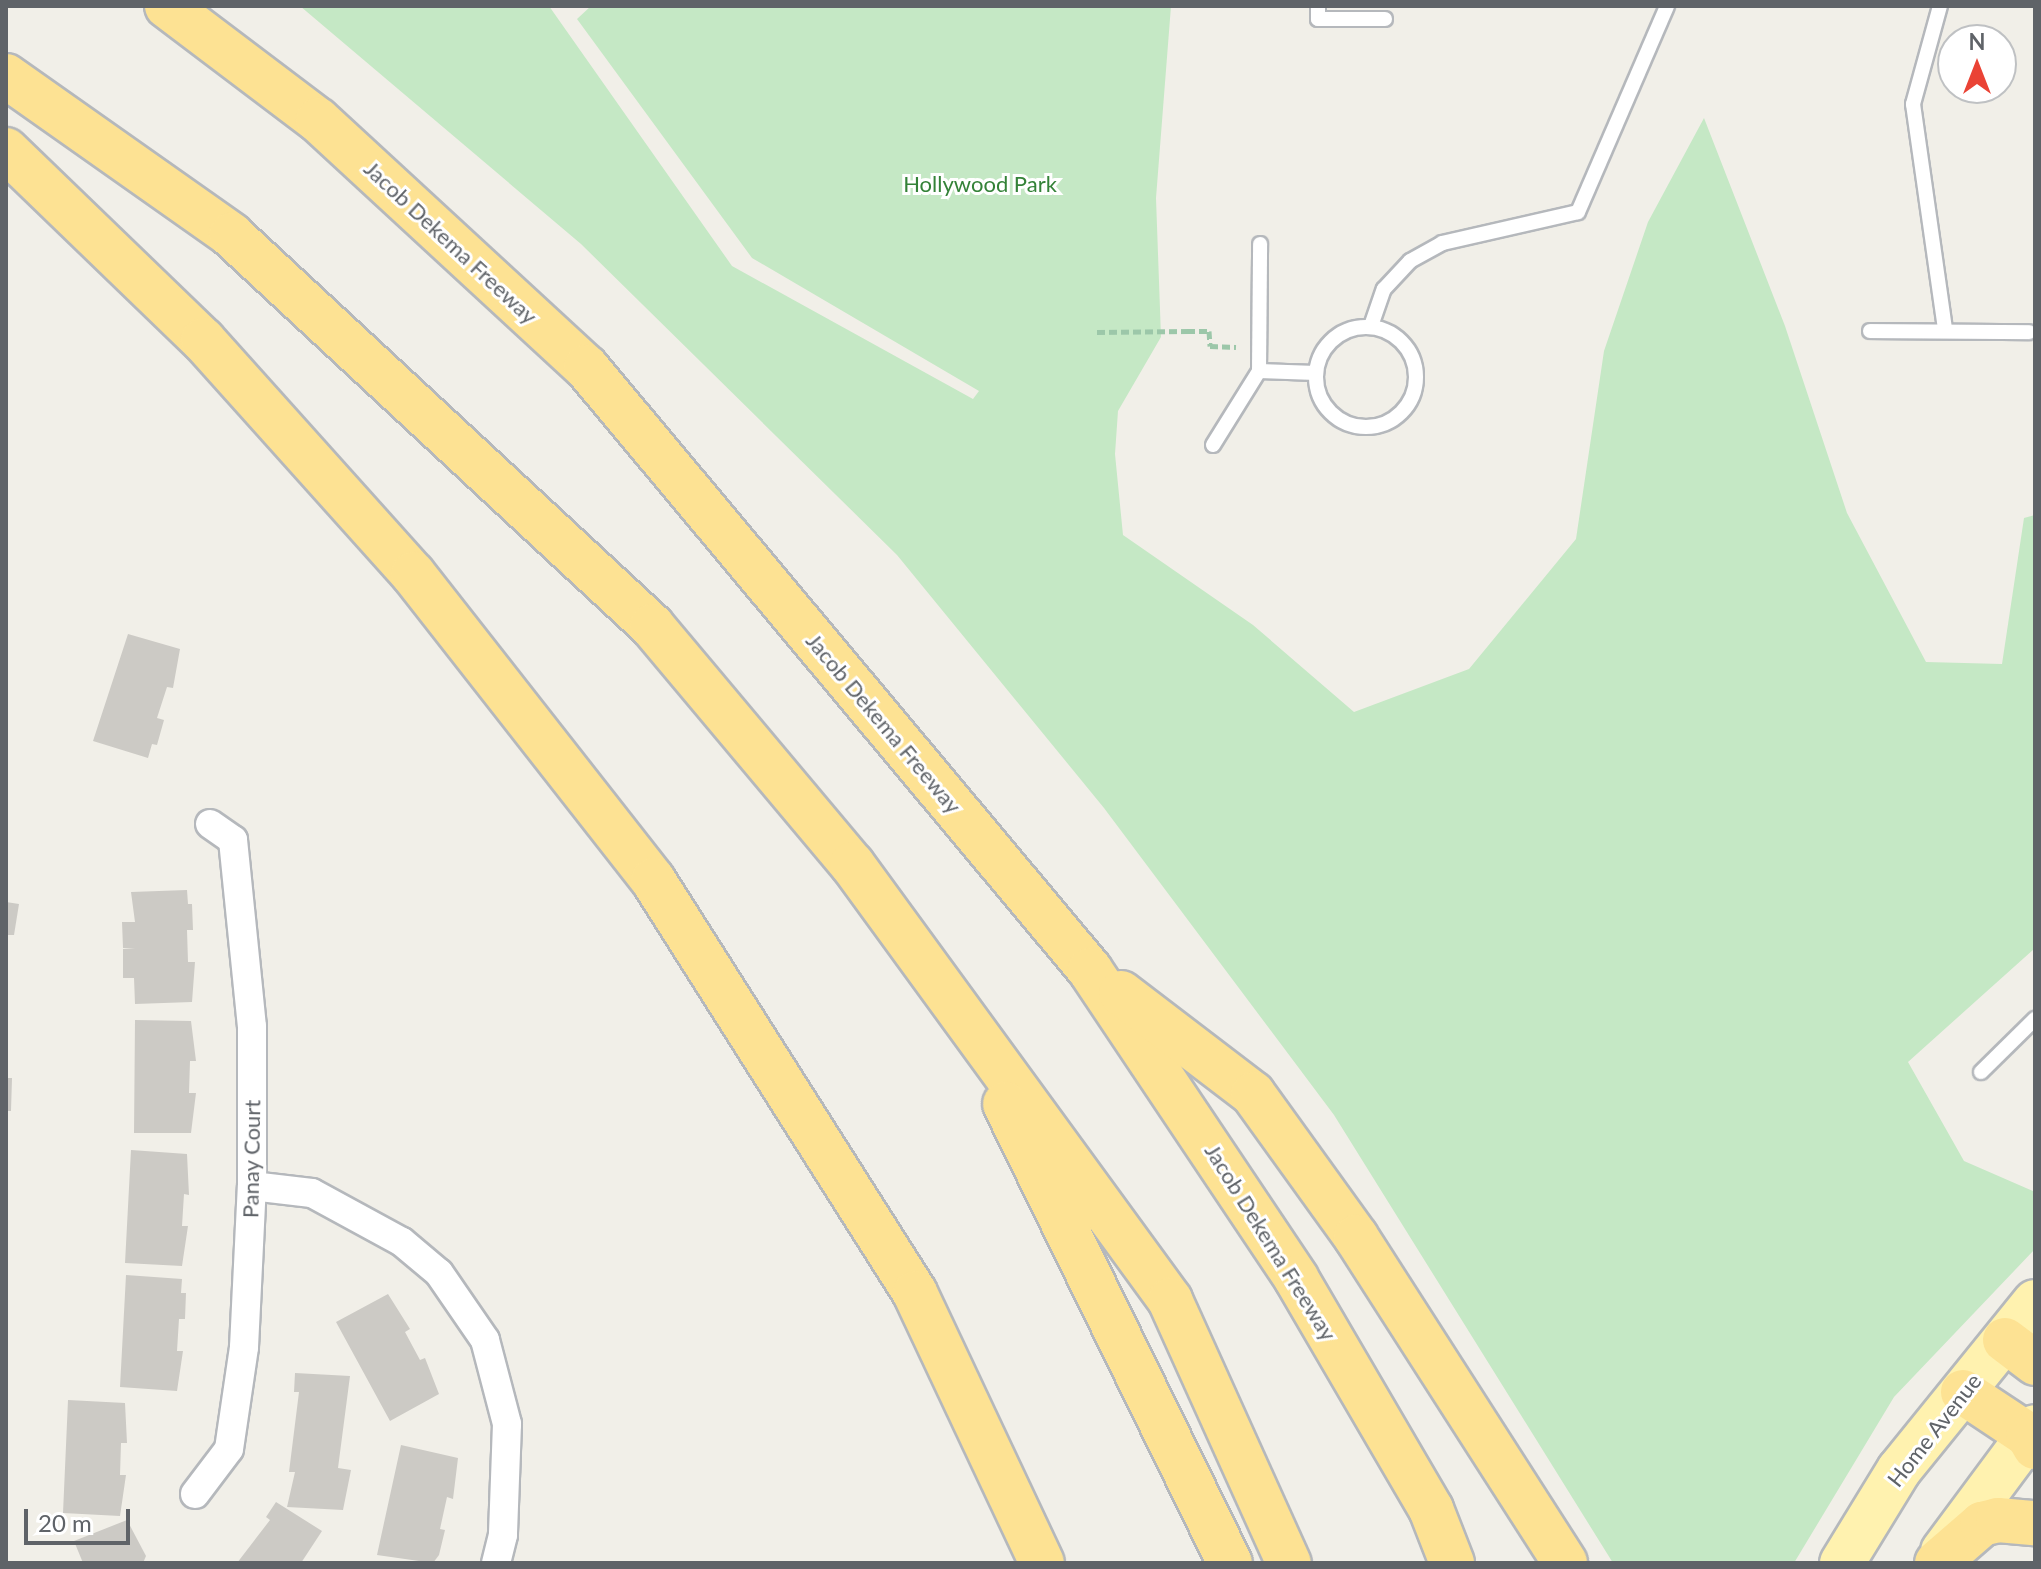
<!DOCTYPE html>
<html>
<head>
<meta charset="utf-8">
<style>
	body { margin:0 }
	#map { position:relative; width:2041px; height:1569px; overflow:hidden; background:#f1efe8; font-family:Lato,sans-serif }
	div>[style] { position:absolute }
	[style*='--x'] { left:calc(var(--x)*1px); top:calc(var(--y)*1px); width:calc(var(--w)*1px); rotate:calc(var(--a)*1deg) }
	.green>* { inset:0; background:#c5e8c5 }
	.building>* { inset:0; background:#cccac5 }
	.path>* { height:5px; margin-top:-2.5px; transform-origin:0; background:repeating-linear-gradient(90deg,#9cc7a9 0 8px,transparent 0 12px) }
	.roads { filter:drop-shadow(2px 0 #b5b8bc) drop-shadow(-2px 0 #b5b8bc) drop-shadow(0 2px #b5b8bc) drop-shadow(0 -2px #b5b8bc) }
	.lane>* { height:14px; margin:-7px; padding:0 7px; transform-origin:7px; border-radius:7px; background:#fff }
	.lane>.ring { margin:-7px; padding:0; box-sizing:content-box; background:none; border:14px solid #fff; border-radius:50% }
	.street>* { height:28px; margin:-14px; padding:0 14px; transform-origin:14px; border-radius:14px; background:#fff }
	.primary>* { height:44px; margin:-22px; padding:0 22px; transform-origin:22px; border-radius:22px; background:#fff2af }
	.highway>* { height:44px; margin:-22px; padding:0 22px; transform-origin:22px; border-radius:22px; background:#fde293 }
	span { translate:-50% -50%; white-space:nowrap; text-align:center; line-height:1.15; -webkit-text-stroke:6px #fff; paint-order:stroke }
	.park-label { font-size:22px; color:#348238 }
	.street-label { font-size:22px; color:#5f6368 }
	.frame { position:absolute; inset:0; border:8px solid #5f6368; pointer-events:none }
	.north { position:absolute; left:1937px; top:24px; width:80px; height:80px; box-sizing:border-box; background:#fff; border:2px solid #bfc1c3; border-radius:50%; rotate:0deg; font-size:22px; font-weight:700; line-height:32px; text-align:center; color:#5f6368 }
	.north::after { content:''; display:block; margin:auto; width:28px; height:36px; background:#ea4335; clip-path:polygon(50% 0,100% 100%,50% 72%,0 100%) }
	.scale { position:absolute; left:24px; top:1509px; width:106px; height:36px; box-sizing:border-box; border:4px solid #5f6368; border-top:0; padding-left:10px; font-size:24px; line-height:28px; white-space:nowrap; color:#5f6368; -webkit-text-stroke:6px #fff; paint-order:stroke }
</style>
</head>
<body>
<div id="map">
	<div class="green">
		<div style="clip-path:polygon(300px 6px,549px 6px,732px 266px,973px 399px,979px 391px,752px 258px,577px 19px,591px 6px,1171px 6px,1156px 198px,1161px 337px,1118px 411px,1115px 454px,1123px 535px,1253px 625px,1354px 712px,1469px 669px,1576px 539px,1604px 351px,1648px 222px,1704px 118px,1785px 326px,1847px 513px,1926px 662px,2002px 664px,2024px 518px,2035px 515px,2035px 948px,1908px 1062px,1964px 1161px,2035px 1192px,2035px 1249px,1894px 1397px,1794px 1563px,1613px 1563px,1334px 1115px,1104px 808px,897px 555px,581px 244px)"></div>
	</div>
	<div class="building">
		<div style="clip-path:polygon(128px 634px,180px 649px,173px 688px,167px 687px,157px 718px,164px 720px,157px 745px,152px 744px,148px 758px,93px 741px)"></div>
		<div style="clip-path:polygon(187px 890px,188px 904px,192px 904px,193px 930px,187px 930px,188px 962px,195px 962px,192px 1002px,135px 1004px,134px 978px,123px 978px,123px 949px,135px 949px,123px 948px,122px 922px,135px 922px,131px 892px)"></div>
		<div style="clip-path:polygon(6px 902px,19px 904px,14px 935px,6px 935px)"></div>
		<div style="clip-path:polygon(135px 1020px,191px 1021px,196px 1061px,190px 1061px,189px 1093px,196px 1093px,191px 1133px,134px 1133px)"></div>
		<div style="clip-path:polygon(6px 1078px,12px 1078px,11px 1111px,6px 1111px)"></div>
		<div style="clip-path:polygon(131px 1150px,187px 1154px,189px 1195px,184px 1194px,182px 1226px,188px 1226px,182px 1266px,125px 1263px)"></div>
		<div style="clip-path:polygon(126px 1275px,182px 1279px,181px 1293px,186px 1293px,185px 1319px,179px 1319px,177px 1351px,183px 1351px,177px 1391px,120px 1387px)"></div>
		<div style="clip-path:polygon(388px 1294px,410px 1329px,405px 1332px,420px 1360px,425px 1358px,439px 1394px,390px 1421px,336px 1322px)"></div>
		<div style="clip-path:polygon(295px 1373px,350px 1376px,338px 1468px,351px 1470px,343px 1510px,287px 1507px,295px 1472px,289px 1472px,299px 1392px,294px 1392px)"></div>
		<div style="clip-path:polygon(68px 1400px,125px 1403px,127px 1443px,121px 1443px,120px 1475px,126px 1475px,120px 1516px,63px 1513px)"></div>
		<div style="clip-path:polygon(401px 1445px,458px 1458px,453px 1499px,447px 1497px,440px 1529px,445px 1530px,439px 1555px,433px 1563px,377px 1555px)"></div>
		<div style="clip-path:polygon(276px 1502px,322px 1531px,301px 1563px,237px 1563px,270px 1520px,266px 1517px)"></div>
		<div style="clip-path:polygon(127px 1520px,146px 1556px,143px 1563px,83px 1563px,74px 1541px)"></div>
	</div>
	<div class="path">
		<div style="--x:1187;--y:331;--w:22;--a:0"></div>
		<div style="--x:1209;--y:331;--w:15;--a:86"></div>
		<div style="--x:1210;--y:346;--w:26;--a:2"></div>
		<div style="--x:1097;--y:332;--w:92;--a:-0.6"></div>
	</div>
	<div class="roads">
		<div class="lane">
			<div style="--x:1318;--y:6;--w:13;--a:90"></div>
			<div style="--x:1318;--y:19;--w:67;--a:0"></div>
			<div style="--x:1940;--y:6;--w:102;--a:105.4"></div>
			<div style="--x:1913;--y:104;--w:228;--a:81.9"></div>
			<div style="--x:1371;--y:326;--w:39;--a:-71"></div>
			<div style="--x:1384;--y:289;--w:38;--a:-47"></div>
			<div style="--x:1410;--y:261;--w:37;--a:-29"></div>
			<div style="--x:1442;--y:243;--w:139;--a:-12.8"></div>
			<div style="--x:1578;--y:212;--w:224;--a:-66.6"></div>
			<div class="ring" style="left:1316px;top:327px;width:86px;height:86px"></div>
			<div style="--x:1870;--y:331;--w:159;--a:0.4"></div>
			<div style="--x:1259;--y:371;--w:57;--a:2"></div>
			<div style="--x:1213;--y:445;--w:87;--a:-58.1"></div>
			<div style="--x:1259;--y:371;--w:127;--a:-89.5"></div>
			<div style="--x:1981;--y:1072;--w:76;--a:-44.5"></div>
		</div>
		<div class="street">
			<div style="--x:252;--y:1186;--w:60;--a:6.7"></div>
			<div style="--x:312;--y:1193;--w:102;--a:28.6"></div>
			<div style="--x:402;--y:1242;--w:48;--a:40"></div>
			<div style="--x:439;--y:1273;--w:81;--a:55.5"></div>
			<div style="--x:485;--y:1340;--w:87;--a:75.3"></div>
			<div style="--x:507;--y:1424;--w:111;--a:92.1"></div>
			<div style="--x:503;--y:1535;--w:29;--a:104"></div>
			<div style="--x:195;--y:1494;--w:56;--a:-52.9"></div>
			<div style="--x:229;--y:1449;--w:103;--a:-81.6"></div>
			<div style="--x:244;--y:1347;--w:161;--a:-87.2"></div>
			<div style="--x:252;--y:1186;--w:159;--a:-90"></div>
			<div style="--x:252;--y:1027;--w:188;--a:-95.8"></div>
			<div style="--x:233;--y:840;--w:28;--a:-145"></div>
		</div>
		<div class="primary">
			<div style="--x:1943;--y:1551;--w:154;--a:-53.4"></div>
			<div style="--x:1842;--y:1563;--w:109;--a:-58.5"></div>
			<div style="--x:1899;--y:1470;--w:216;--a:-51"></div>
		</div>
		<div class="highway">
			<div style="--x:167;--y:6;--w:189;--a:37.1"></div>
			<div style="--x:318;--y:120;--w:364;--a:42.7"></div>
			<div style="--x:586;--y:367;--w:786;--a:50.11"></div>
			<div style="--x:1090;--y:970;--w:371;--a:56.2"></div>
			<div style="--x:1296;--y:1278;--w:268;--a:59.7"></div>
			<div style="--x:1431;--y:1509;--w:58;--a:68.7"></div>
			<div style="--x:6;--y:76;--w:276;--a:35.2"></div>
			<div style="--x:231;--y:235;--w:575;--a:42.88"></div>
			<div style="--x:652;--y:626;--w:311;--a:50"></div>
			<div style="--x:852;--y:864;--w:540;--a:53.89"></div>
			<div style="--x:1170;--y:1300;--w:289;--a:65.7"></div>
			<div style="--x:6;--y:150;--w:274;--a:44"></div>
			<div style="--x:203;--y:340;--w:314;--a:48.1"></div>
			<div style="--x:413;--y:574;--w:389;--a:51.9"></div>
			<div style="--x:653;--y:880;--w:489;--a:57.6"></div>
			<div style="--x:915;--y:1293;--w:298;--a:64.8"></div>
			<div style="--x:1121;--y:993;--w:166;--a:37.4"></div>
			<div style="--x:1253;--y:1094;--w:176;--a:54.2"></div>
			<div style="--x:1356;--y:1237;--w:387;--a:57.3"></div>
			<div style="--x:1005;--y:1104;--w:511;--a:63.89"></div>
			<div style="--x:2005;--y:1340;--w:38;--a:37"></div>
			<div style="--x:1963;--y:1392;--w:78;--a:33.5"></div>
			<div style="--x:2028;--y:1435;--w:14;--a:60"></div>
			<div style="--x:1937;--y:1563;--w:60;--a:-40.9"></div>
			<div style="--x:1982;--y:1524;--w:16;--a:-14"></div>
			<div style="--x:1998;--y:1520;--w:37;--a:5"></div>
		</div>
	</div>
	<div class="park-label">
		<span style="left:980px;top:184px">Hollywood Park</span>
	</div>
	<div class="street-label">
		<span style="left:451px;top:242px;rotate:43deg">Jacob Dekema Freeway</span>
		<span style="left:884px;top:723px;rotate:50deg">Jacob Dekema Freeway</span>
		<span style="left:251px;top:1159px;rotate:-89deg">Panay Court</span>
		<span style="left:1271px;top:1242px;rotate:58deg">Jacob Dekema Freeway</span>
		<span style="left:1934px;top:1430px;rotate:-52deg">Home Avenue</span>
	</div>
	<div class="frame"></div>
	<div class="north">N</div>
	<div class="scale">20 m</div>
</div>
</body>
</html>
